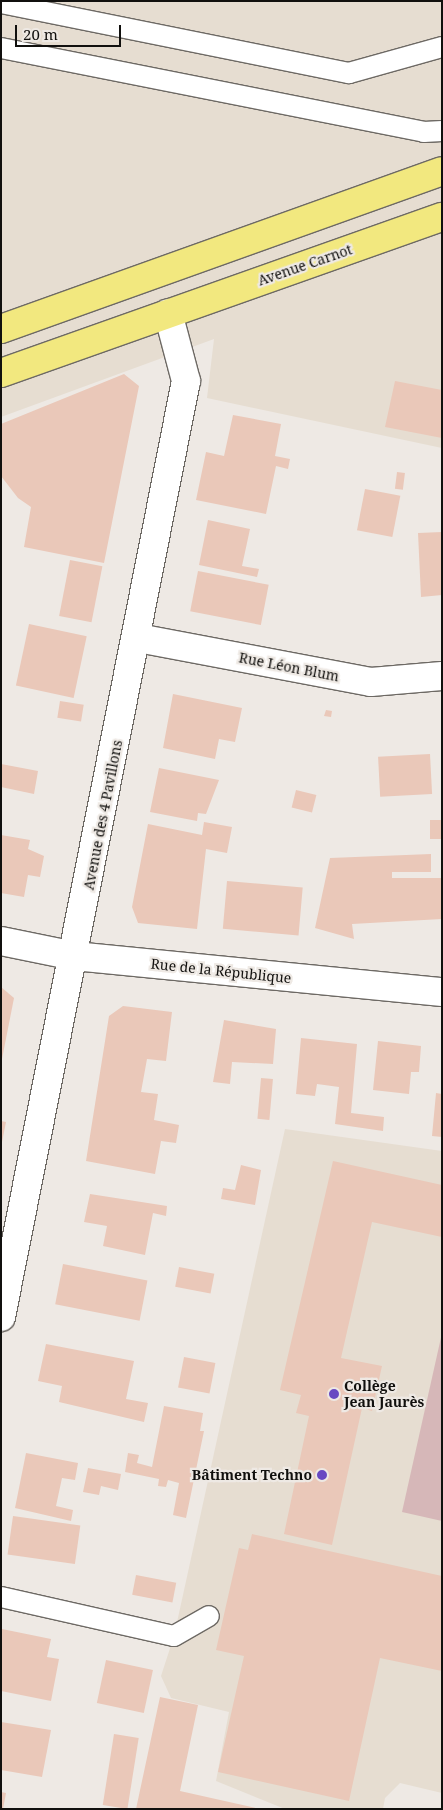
<!DOCTYPE html>
<html>
<head>
<meta charset="utf-8">
<style>
	body { margin:0 }
	#map { position:relative; width:443px; height:1810px; overflow:hidden; background:#eee9e4; font-family:"Noto Serif",serif }
	div>[style] { position:absolute }
	[style*='--x'] { left:calc(var(--x)*1px); top:calc(var(--y)*1px); width:calc(var(--w)*1px); rotate:calc(var(--a)*1deg) }
	.built>* { inset:0; background:#e6ddd1 }
	.green>* { inset:0; background:#d6b7b8 }
	.building>* { inset:0; background:#eac8b9; transform-origin:0 0 }
	.roads { filter:drop-shadow(1px 0 #6d6964) drop-shadow(-1px 0 #6d6964) drop-shadow(0 1px #6d6964) drop-shadow(0 -1px #6d6964) }
	.lane>* { height:20px; margin:-10px; padding:0 10px; transform-origin:10px; border-radius:10px; background:#fff }
	.street>* { height:28px; margin:-14px; padding:0 14px; transform-origin:14px; border-radius:14px; background:#fff }
	.primary>* { height:28px; margin:-14px; padding:0 14px; transform-origin:14px; border-radius:14px; background:#f2e87f }
	.dots>* { width:14px; height:14px; translate:-50% -50%; box-sizing:border-box; border:2px solid #eee9e4; border-radius:50% }
	span { translate:-50% -50%; white-space:nowrap; text-align:center; line-height:1.15; -webkit-text-stroke:4.5px #eee9e4; paint-order:stroke }
	.street-label { font-size:14px; color:#11100e }
	.poi-label { font-size:14px; color:#11100e; font-weight:700 }
	.left { translate:0 -50%; text-align:left }
	.right { translate:-100% -50%; text-align:right }
	.frame { position:absolute; inset:0; border:2px solid #11100e; pointer-events:none }
	.scale { position:absolute; left:15px; top:25px; width:106px; height:22px; box-sizing:border-box; border:2px solid #11100e; border-top:0; padding-left:6px; font-size:15px; line-height:18px; white-space:nowrap; color:#11100e; -webkit-text-stroke:4px #eee9e4; paint-order:stroke }
</style>
</head>
<body>
<div id="map">
	<div class="built">
		<div style="clip-path:polygon(1px 1px,442px 1px,442px 448px,207px 398px,214px 339px,1px 417px)"></div>
		<div style="clip-path:polygon(285px 1129px,442px 1151px,442px 1793px,400px 1783px,385px 1798px,383px 1809px,285px 1809px,216px 1781px,229px 1712px,171px 1698px,161px 1676px,174px 1636px)"></div>
	</div>
	<div class="green">
		<div style="clip-path:polygon(442px 1333px,442px 1521px,402px 1512px)"></div>
	</div>
	<div class="building">
		<div style="clip-path:polygon(124px 374px,139px 386px,104px 563px,24px 547px,31px 507px,18px 498px,1px 476px,1px 424px)"></div>
		<div style="clip-path:polygon(395px 381px,442px 390px,442px 438px,385px 427px)"></div>
		<div style="clip-path:polygon(233px 415px,281px 424px,275px 456px,290px 459px,288px 469px,276px 466px,266px 514px,196px 500px,206px 452px,224px 456px)"></div>
		<div style="left:397px;top:472px;width:8px;height:17px;rotate:7deg"></div>
		<div style="left:365px;top:489px;width:36px;height:42px;rotate:11deg"></div>
		<div style="clip-path:polygon(208px 520px,250px 529px,242px 566px,259px 569px,257px 577px,199px 565px)"></div>
		<div style="clip-path:polygon(442px 532px,442px 595px,421px 597px,418px 533px)"></div>
		<div style="left:70px;top:560px;width:33px;height:57px;rotate:11deg"></div>
		<div style="left:198px;top:571px;width:72px;height:41px;rotate:11deg"></div>
		<div style="left:29px;top:624px;width:59px;height:63px;rotate:12deg"></div>
		<div style="clip-path:polygon(173px 694px,242px 708px,235px 742px,219px 739px,215px 759px,163px 748px)"></div>
		<div style="left:60px;top:701px;width:24px;height:17px;rotate:9deg"></div>
		<div style="clip-path:polygon(326px 710px,332px 711px,331px 717px,324px 716px)"></div>
		<div style="left:430px;top:754px;width:40px;height:52px;rotate:87deg"></div>
		<div style="clip-path:polygon(1px 764px,38px 771px,34px 794px,1px 787px)"></div>
		<div style="clip-path:polygon(159px 768px,219px 780px,206px 814px,198px 813px,197px 821px,150px 812px)"></div>
		<div style="left:296px;top:790px;width:21px;height:18px;rotate:14deg"></div>
		<div style="left:430px;top:820px;width:12px;height:19px"></div>
		<div style="clip-path:polygon(204px 822px,232px 827px,227px 853px,206px 849px,197px 929px,138px 923px,132px 907px,148px 824px,202px 835px)"></div>
		<div style="clip-path:polygon(1px 835px,30px 840px,28px 849px,44px 856px,40px 877px,28px 875px,24px 897px,1px 893px)"></div>
		<div style="clip-path:polygon(431px 854px,431px 872px,392px 872px,392px 878px,442px 878px,442px 919px,352px 924px,354px 939px,315px 928px,330px 858px)"></div>
		<div style="left:227px;top:881px;width:76px;height:48px;rotate:5deg"></div>
		<div style="clip-path:polygon(1px 987px,14px 998px,2px 1059px,1px 1059px)"></div>
		<div style="clip-path:polygon(123px 1006px,172px 1012px,166px 1061px,147px 1059px,141px 1092px,158px 1094px,154px 1120px,179px 1125px,176px 1143px,161px 1141px,155px 1174px,86px 1161px,109px 1016px)"></div>
		<div style="clip-path:polygon(224px 1020px,276px 1029px,273px 1064px,232px 1062px,230px 1084px,213px 1082px)"></div>
		<div style="clip-path:polygon(301px 1038px,357px 1044px,351px 1113px,384px 1117px,383px 1131px,335px 1124px,339px 1087px,317px 1084px,315px 1096px,296px 1094px)"></div>
		<div style="clip-path:polygon(378px 1041px,421px 1046px,419px 1072px,411px 1072px,409px 1094px,373px 1090px)"></div>
		<div style="left:261px;top:1078px;width:12px;height:41px;rotate:5deg"></div>
		<div style="clip-path:polygon(436px 1093px,442px 1094px,442px 1137px,432px 1136px)"></div>
		<div style="clip-path:polygon(1px 1121px,6px 1122px,2px 1142px,1px 1142px)"></div>
		<div style="clip-path:polygon(333px 1161px,442px 1185px,442px 1237px,372px 1222px,341px 1358px,382px 1366px,372px 1411px,362px 1408px,332px 1545px,284px 1534px,309px 1416px,296px 1413px,301px 1395px,280px 1390px)"></div>
		<div style="clip-path:polygon(241px 1165px,261px 1170px,255px 1205px,221px 1199px,223px 1188px,235px 1190px)"></div>
		<div style="clip-path:polygon(90px 1194px,167px 1206px,166px 1216px,153px 1213px,145px 1255px,103px 1246px,107px 1226px,84px 1222px)"></div>
		<div style="left:63px;top:1264px;width:86px;height:41px;rotate:11deg"></div>
		<div style="left:179px;top:1267px;width:36px;height:20px;rotate:11deg"></div>
		<div style="clip-path:polygon(46px 1344px,134px 1361px,126px 1399px,148px 1403px,144px 1422px,59px 1402px,62px 1386px,38px 1381px)"></div>
		<div style="left:184px;top:1357px;width:32px;height:31px;rotate:11deg"></div>
		<div style="clip-path:polygon(164px 1406px,203px 1413px,200px 1431px,204px 1431px,186px 1518px,173px 1515px,179px 1483px,168px 1480px,166px 1487px,158px 1486px,159px 1479px,125px 1472px,128px 1453px,139px 1455px,137px 1463px,152px 1467px)"></div>
		<div style="clip-path:polygon(26px 1453px,78px 1463px,75px 1480px,62px 1478px,56px 1506px,73px 1510px,71px 1521px,15px 1508px)"></div>
		<div style="clip-path:polygon(88px 1468px,121px 1474px,118px 1490px,101px 1486px,99px 1495px,83px 1492px)"></div>
		<div style="left:13px;top:1516px;width:68px;height:39px;rotate:8deg"></div>
		<div style="clip-path:polygon(252px 1534px,442px 1576px,442px 1671px,380px 1658px,349px 1801px,218px 1772px,244px 1656px,216px 1650px,239px 1548px,248px 1550px)"></div>
		<div style="left:136px;top:1575px;width:41px;height:20px;rotate:11deg"></div>
		<div style="clip-path:polygon(2px 1629px,51px 1639px,47px 1657px,59px 1659px,51px 1701px,1px 1691px)"></div>
		<div style="left:106px;top:1660px;width:48px;height:44px;rotate:12deg"></div>
		<div style="clip-path:polygon(160px 1697px,198px 1705px,180px 1791px,260px 1809px,136px 1809px)"></div>
		<div style="clip-path:polygon(1px 1722px,51px 1730px,42px 1777px,1px 1770px)"></div>
		<div style="left:114px;top:1734px;width:25px;height:72px;rotate:9deg"></div>
		<div style="clip-path:polygon(1px 1792px,6px 1793px,3px 1809px,1px 1809px)"></div>
	</div>
	<div class="roads">
		<div class="lane">
			<div style="--x:1;--y:3;--w:355;--a:11.4"></div>
			<div style="--x:349;--y:73;--w:97;--a:-15.6"></div>
			<div style="--x:1;--y:48;--w:431;--a:11.2"></div>
			<div style="--x:424;--y:132;--w:18;--a:-3"></div>
			<div style="--x:1;--y:1597;--w:177;--a:12.7"></div>
			<div style="--x:174;--y:1636;--w:40;--a:-29.7"></div>
		</div>
		<div class="street">
			<div style="--x:138;--y:638;--w:237;--a:10.7"></div>
			<div style="--x:371;--y:682;--w:71;--a:-4.8"></div>
			<div style="--x:1;--y:941;--w:75;--a:11.6"></div>
			<div style="--x:74;--y:956;--w:370;--a:5.6"></div>
			<div style="--x:1;--y:1317;--w:954;--a:-78.82"></div>
			<div style="--x:186;--y:381;--w:70;--a:-104.8"></div>
		</div>
		<div class="primary">
			<div style="--x:1;--y:329;--w:468;--a:-19.7"></div>
			<div style="--x:1;--y:373;--w:468;--a:-19.5"></div>
		</div>
	</div>
	<div class="dots">
		<div style="left:334px;top:1394px;background:#6849c2"></div>
		<div style="left:322px;top:1475px;background:#6849c2"></div>
	</div>
	<div class="street-label">
		<span style="left:305px;top:265px;rotate:-19deg">Avenue Carnot</span>
		<span style="left:289px;top:667px;rotate:11deg">Rue Léon Blum</span>
		<span style="left:103px;top:815px;rotate:-79deg">Avenue des 4 Pavillons</span>
		<span style="left:221px;top:971px;rotate:6deg">Rue de la République</span>
	</div>
	<div class="poi-label">
		<span class="left" style="left:344px;top:1394px">Collège<br>Jean Jaurès</span>
		<span class="right" style="left:312px;top:1475px">Bâtiment Techno</span>
	</div>
	<div class="frame"></div>
	<div class="scale">20 m</div>
</div>
</body>
</html>
